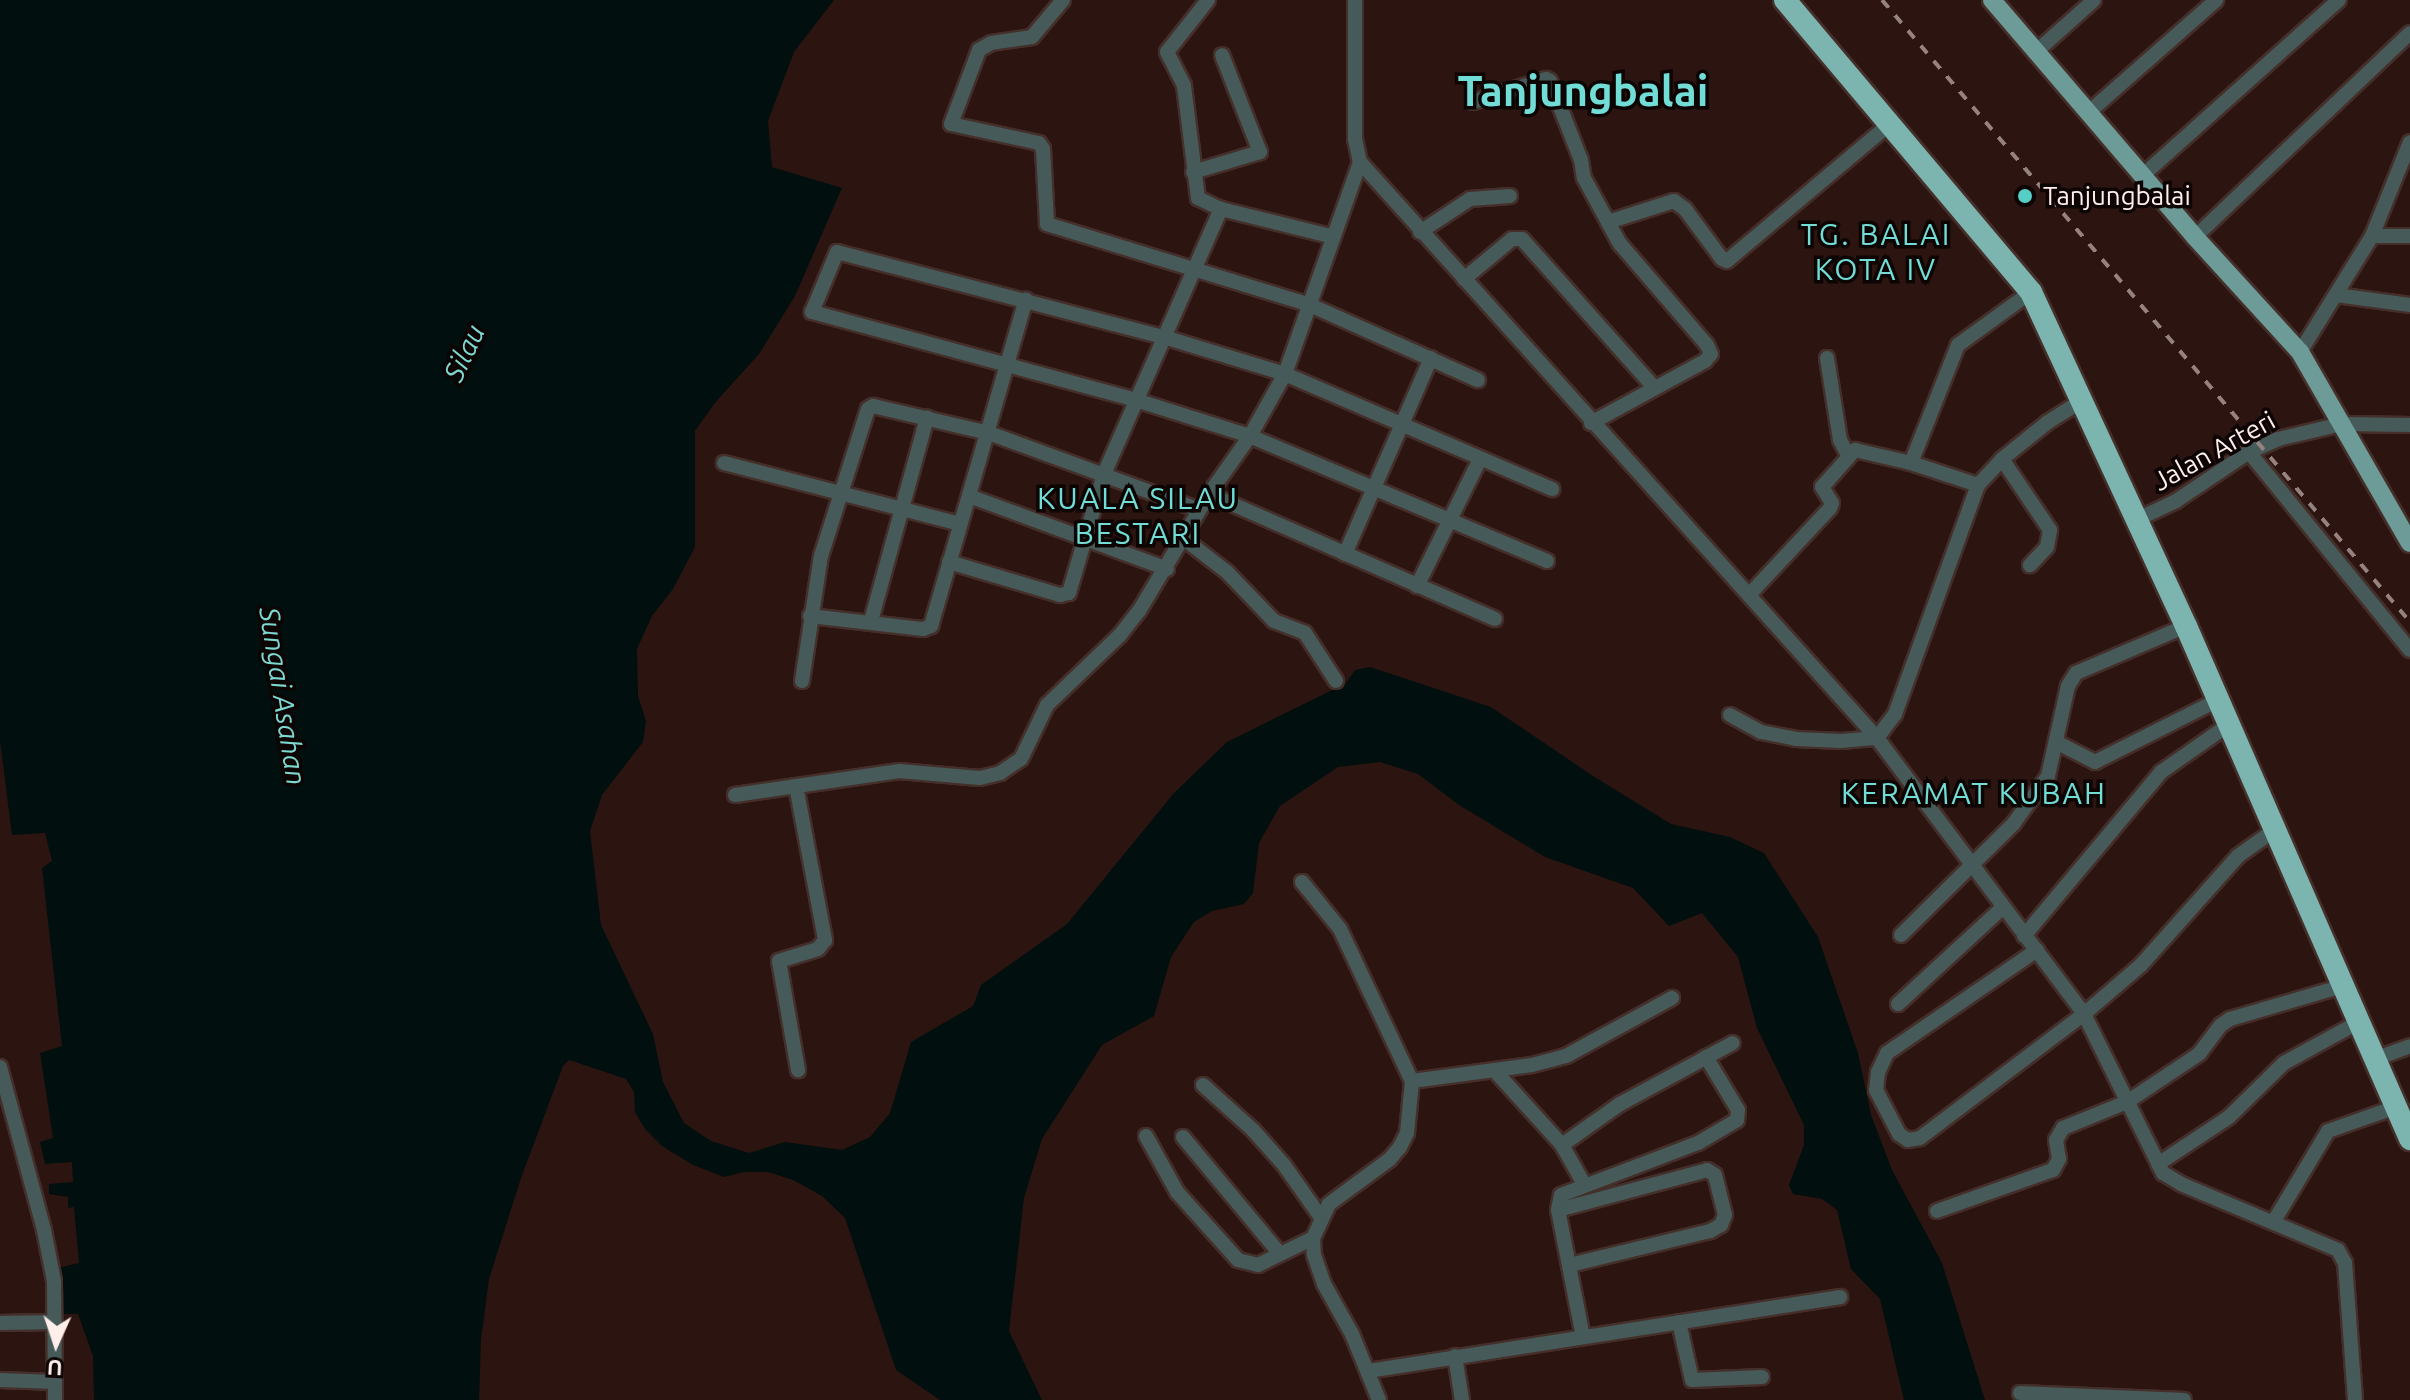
<!DOCTYPE html>
<html>
<head>
<meta charset="utf-8">
<style>
	body { margin:0 }
	#map { position:relative; width:2410px; height:1400px; overflow:hidden; background:#2c1511; font-family:Ubuntu,sans-serif }
	div>[style] { position:absolute }
	[style*='--x'] { left:calc(var(--x)*1px); top:calc(var(--y)*1px); width:calc(var(--w)*1px); rotate:calc(var(--a)*1deg) }
	.water>* { inset:0; background:#010f0e }
	.roads { filter:drop-shadow(2px 0 #452f2b) drop-shadow(-2px 0 #452f2b) drop-shadow(0 2px #452f2b) drop-shadow(0 -2px #452f2b) }
	.minor>* { height:14px; margin:-7px; padding:0 7px; transform-origin:7px; border-radius:7px; background:#465b59 }
	.major>* { height:18px; margin:-9px; padding:0 9px; transform-origin:9px; border-radius:9px; background:#6d9b97 }
	.highway>* { height:22px; margin:-11px; padding:0 11px; transform-origin:11px; border-radius:11px; background:#7cb4af }
	.rail>* { height:4px; margin-top:-2px; transform-origin:0; background:repeating-linear-gradient(90deg,#96827e 0 10px,transparent 0 20px) }
	.dots>* { width:22px; height:22px; translate:-50% -50%; box-sizing:border-box; border:4px solid #0d0504; border-radius:50% }
	span { translate:-50% -50%; white-space:nowrap; text-align:center; line-height:1.15; -webkit-text-stroke:7px #0d0504; paint-order:stroke }
	.poi-label { font-size:26px; color:#ffeeea }
	.left { translate:0 -50%; text-align:left }
	.street-label { font-size:26px; color:#ffeeea }
	.water-label { font-size:28px; color:#7dd8d1; font-style:italic }
	.quarter-label { font-size:30px; color:#72ddd6; letter-spacing:2px }
	.town-label { font-size:42px; color:#72ddd6; font-weight:700 }
	.north { position:absolute; left:16px; top:1304px; width:80px; height:80px; -webkit-text-stroke:6px #0d0504; paint-order:stroke; rotate:183deg; font-size:22px; font-weight:700; line-height:32px; text-align:center; color:#ffeeea }
	.north::after { content:''; display:block; margin:auto; width:28px; height:36px; background:#ffeeea; clip-path:polygon(50% 0,100% 100%,50% 72%,0 100%) }
</style>
</head>
<body>
<div id="map">
	<div class="water">
		<div style="clip-path:polygon(0 0,834px 0,794px 52px,768px 121px,772px 167px,842px 188px,795px 296px,759px 354px,714px 404px,695px 431px,695px 547px,673px 589px,652px 616px,637px 649px,638px 696px,646px 721px,643px 742px,602px 795px,590px 831px,601px 925px,653px 1034px,663px 1082px,684px 1123px,711px 1141px,749px 1153px,785px 1142px,842px 1150px,870px 1137px,890px 1113px,911px 1042px,973px 1006px,981px 985px,1067px 924px,1174px 793px,1227px 742px,1346px 683px,1355px 670px,1370px 667px,1491px 707px,1593px 776px,1671px 824px,1730px 837px,1764px 853px,1818px 937px,1858px 1053px,1871px 1115px,1892px 1170px,1942px 1263px,1985px 1400px,1904px 1400px,1880px 1299px,1851px 1269px,1837px 1210px,1822px 1199px,1793px 1194px,1789px 1185px,1804px 1145px,1804px 1125px,1757px 1028px,1738px 957px,1702px 913px,1669px 926px,1633px 888px,1545px 857px,1459px 805px,1418px 774px,1380px 762px,1338px 767px,1280px 806px,1259px 843px,1253px 893px,1244px 904px,1212px 911px,1194px 922px,1171px 957px,1154px 1016px,1102px 1045px,1042px 1139px,1024px 1198px,1009px 1331px,1042px 1400px,940px 1400px,896px 1370px,845px 1218px,822px 1196px,793px 1180px,768px 1172px,744px 1172px,724px 1177px,693px 1165px,662px 1146px,645px 1129px,635px 1112px,634px 1092px,626px 1079px,569px 1060px,563px 1066px,521px 1178px,489px 1279px,481px 1340px,479px 1400px,94px 1400px,93px 1356px,78px 1314px,61px 1314px,58px 1268px,79px 1263px,74px 1207px,68px 1208px,68px 1197px,49px 1194px,49px 1184px,73px 1182px,72px 1162px,45px 1164px,40px 1142px,53px 1138px,40px 1053px,62px 1046px,42px 868px,52px 861px,45px 833px,12px 835px,0 741px)"></div>
	</div>
	<div class="roads">
		<div class="minor">
			<div style="--x:1063;--y:0;--w:48;--a:130"></div>
			<div style="--x:1032;--y:37;--w:41;--a:171.7"></div>
			<div style="--x:991;--y:43;--w:14;--a:150"></div>
			<div style="--x:979;--y:50;--w:79;--a:110.7"></div>
			<div style="--x:951;--y:124;--w:90;--a:12.2"></div>
			<div style="--x:1039;--y:143;--w:7;--a:56"></div>
			<div style="--x:1043;--y:149;--w:75;--a:86.9"></div>
			<div style="--x:1047;--y:224;--w:275;--a:17.1"></div>
			<div style="--x:1310;--y:305;--w:184;--a:24.1"></div>
			<div style="--x:1208;--y:0;--w:66;--a:128.3"></div>
			<div style="--x:1167;--y:52;--w:38;--a:63"></div>
			<div style="--x:1184;--y:86;--w:113;--a:82.9"></div>
			<div style="--x:1198;--y:198;--w:25;--a:26"></div>
			<div style="--x:1221;--y:209;--w:116;--a:13.9"></div>
			<div style="--x:1355;--y:0;--w:139;--a:90"></div>
			<div style="--x:1355;--y:139;--w:24;--a:78"></div>
			<div style="--x:1360;--y:162;--w:774;--a:48.09"></div>
			<div style="--x:1877;--y:738;--w:345;--a:53.1"></div>
			<div style="--x:2084;--y:1014;--w:178;--a:63.6"></div>
			<div style="--x:2163;--y:1173;--w:21;--a:31"></div>
			<div style="--x:2181;--y:1184;--w:170;--a:22.8"></div>
			<div style="--x:2338;--y:1250;--w:15;--a:62"></div>
			<div style="--x:2345;--y:1263;--w:137;--a:85.8"></div>
			<div style="--x:2037;--y:51;--w:76;--a:-41.8"></div>
			<div style="--x:1473;--y:102;--w:77;--a:-17.5"></div>
			<div style="--x:1546;--y:79;--w:4;--a:27"></div>
			<div style="--x:1550;--y:81;--w:85;--a:68.6"></div>
			<div style="--x:1581;--y:160;--w:18;--a:81"></div>
			<div style="--x:1584;--y:178;--w:50;--a:61.4"></div>
			<div style="--x:2088;--y:113;--w:171;--a:-41.4"></div>
			<div style="--x:1193;--y:172;--w:70;--a:-16.6"></div>
			<div style="--x:1260;--y:152;--w:104;--a:-111.4"></div>
			<div style="--x:2142;--y:176;--w:264;--a:-41.8"></div>
			<div style="--x:1420;--y:232;--w:60;--a:-33.4"></div>
			<div style="--x:1470;--y:199;--w:40;--a:-4.3"></div>
			<div style="--x:2372;--y:236;--w:38;--a:0"></div>
			<div style="--x:2195;--y:237;--w:296;--a:-43.5"></div>
			<div style="--x:1464;--y:279;--w:62;--a:-39.8"></div>
			<div style="--x:1512;--y:239;--w:10;--a:0"></div>
			<div style="--x:1522;--y:239;--w:198;--a:48.3"></div>
			<div style="--x:2336;--y:295;--w:75;--a:7.7"></div>
			<div style="--x:2300;--y:352;--w:137;--a:-58.2"></div>
			<div style="--x:2372;--y:236;--w:101;--a:-68"></div>
			<div style="--x:1827;--y:358;--w:83;--a:81"></div>
			<div style="--x:1840;--y:440;--w:17;--a:62"></div>
			<div style="--x:1591;--y:423;--w:130;--a:-28.5"></div>
			<div style="--x:1705;--y:361;--w:9;--a:-49"></div>
			<div style="--x:1711;--y:354;--w:10;--a:-114"></div>
			<div style="--x:1707;--y:345;--w:133;--a:-130.7"></div>
			<div style="--x:1620;--y:244;--w:25;--a:-119"></div>
			<div style="--x:1608;--y:222;--w:69;--a:-17.7"></div>
			<div style="--x:1674;--y:201;--w:14;--a:36"></div>
			<div style="--x:1685;--y:209;--w:62;--a:53.5"></div>
			<div style="--x:1722;--y:259;--w:5;--a:22"></div>
			<div style="--x:1727;--y:261;--w:214;--a:-40.1"></div>
			<div style="--x:2249;--y:452;--w:255;--a:50.9"></div>
			<div style="--x:2002;--y:459;--w:86;--a:55.9"></div>
			<div style="--x:2050;--y:530;--w:17;--a:100"></div>
			<div style="--x:2047;--y:547;--w:25;--a:133"></div>
			<div style="--x:724;--y:463;--w:244;--a:14.5"></div>
			<div style="--x:1911;--y:463;--w:127;--a:-68.3"></div>
			<div style="--x:1958;--y:345;--w:90;--a:-36"></div>
			<div style="--x:1209;--y:494;--w:312;--a:23.6"></div>
			<div style="--x:969;--y:496;--w:211;--a:20.2"></div>
			<div style="--x:2138;--y:519;--w:42;--a:-25.3"></div>
			<div style="--x:2176;--y:501;--w:88;--a:-33.9"></div>
			<div style="--x:2249;--y:452;--w:32;--a:-24"></div>
			<div style="--x:2278;--y:439;--w:66;--a:-13.2"></div>
			<div style="--x:2342;--y:424;--w:68;--a:0.8"></div>
			<div style="--x:1183;--y:538;--w:56;--a:37.7"></div>
			<div style="--x:1227;--y:572;--w:68;--a:46.2"></div>
			<div style="--x:1274;--y:621;--w:33;--a:21"></div>
			<div style="--x:1305;--y:633;--w:57;--a:57.1"></div>
			<div style="--x:1345;--y:554;--w:214;--a:-66.3"></div>
			<div style="--x:1547;--y:561;--w:322;--a:-157.2"></div>
			<div style="--x:1250;--y:436;--w:120;--a:-162.5"></div>
			<div style="--x:1136;--y:400;--w:336;--a:-164.8"></div>
			<div style="--x:812;--y:312;--w:65;--a:-67.4"></div>
			<div style="--x:837;--y:252;--w:338;--a:14.6"></div>
			<div style="--x:1164;--y:337;--w:127;--a:17"></div>
			<div style="--x:1285;--y:374;--w:291;--a:23.3"></div>
			<div style="--x:949;--y:562;--w:116;--a:16.6"></div>
			<div style="--x:1060;--y:595;--w:9;--a:-13"></div>
			<div style="--x:1069;--y:593;--w:124;--a:-73.6"></div>
			<div style="--x:1104;--y:474;--w:290;--a:-66.2"></div>
			<div style="--x:1417;--y:586;--w:142;--a:-63.6"></div>
			<div style="--x:1749;--y:595;--w:119;--a:-47"></div>
			<div style="--x:1830;--y:508;--w:5;--a:-68"></div>
			<div style="--x:1832;--y:503;--w:19;--a:-122"></div>
			<div style="--x:1822;--y:487;--w:50;--a:-48.3"></div>
			<div style="--x:1855;--y:450;--w:57;--a:13.1"></div>
			<div style="--x:1911;--y:463;--w:71;--a:18.2"></div>
			<div style="--x:810;--y:616;--w:114;--a:6.6"></div>
			<div style="--x:923;--y:629;--w:9;--a:-21"></div>
			<div style="--x:931;--y:626;--w:340;--a:-73.8"></div>
			<div style="--x:871;--y:621;--w:211;--a:-74.6"></div>
			<div style="--x:802;--y:681;--w:126;--a:-81.4"></div>
			<div style="--x:821;--y:556;--w:154;--a:-72.3"></div>
			<div style="--x:868;--y:409;--w:6;--a:-31"></div>
			<div style="--x:873;--y:406;--w:119;--a:13.1"></div>
			<div style="--x:989;--y:433;--w:224;--a:20.1"></div>
			<div style="--x:1730;--y:715;--w:35;--a:29"></div>
			<div style="--x:1761;--y:732;--w:36;--a:11"></div>
			<div style="--x:1796;--y:739;--w:45;--a:2.5"></div>
			<div style="--x:1841;--y:741;--w:36;--a:-5"></div>
			<div style="--x:1877;--y:738;--w:30;--a:-53"></div>
			<div style="--x:1895;--y:714;--w:244;--a:-70.1"></div>
			<div style="--x:1978;--y:485;--w:35;--a:-47"></div>
			<div style="--x:2002;--y:459;--w:59;--a:-38.8"></div>
			<div style="--x:2048;--y:422;--w:40;--a:-32"></div>
			<div style="--x:2056;--y:742;--w:44;--a:27.1"></div>
			<div style="--x:2095;--y:762;--w:136;--a:-26.8"></div>
			<div style="--x:796;--y:786;--w:157;--a:79.3"></div>
			<div style="--x:825;--y:940;--w:11;--a:128"></div>
			<div style="--x:818;--y:949;--w:41;--a:162.9"></div>
			<div style="--x:779;--y:961;--w:111;--a:80.1"></div>
			<div style="--x:735;--y:795;--w:166;--a:-8.3"></div>
			<div style="--x:899;--y:771;--w:81;--a:4.9"></div>
			<div style="--x:980;--y:778;--w:21;--a:-14"></div>
			<div style="--x:1000;--y:773;--w:25;--a:-34"></div>
			<div style="--x:1021;--y:759;--w:60;--a:-64.3"></div>
			<div style="--x:1047;--y:705;--w:101;--a:-43.8"></div>
			<div style="--x:1120;--y:635;--w:31;--a:-52"></div>
			<div style="--x:1139;--y:611;--w:136;--a:-59.1"></div>
			<div style="--x:1209;--y:494;--w:71;--a:-54.7"></div>
			<div style="--x:1250;--y:436;--w:71;--a:-60.6"></div>
			<div style="--x:1285;--y:374;--w:225;--a:-70.5"></div>
			<div style="--x:1302;--y:882;--w:60;--a:51"></div>
			<div style="--x:1340;--y:929;--w:168;--a:64.7"></div>
			<div style="--x:1412;--y:1081;--w:52;--a:95.5"></div>
			<div style="--x:1407;--y:1133;--w:16;--a:117"></div>
			<div style="--x:1400;--y:1147;--w:16;--a:130"></div>
			<div style="--x:1390;--y:1159;--w:76;--a:143.6"></div>
			<div style="--x:1329;--y:1204;--w:38;--a:115"></div>
			<div style="--x:1313;--y:1238;--w:17;--a:87"></div>
			<div style="--x:1314;--y:1255;--w:31;--a:71"></div>
			<div style="--x:1324;--y:1284;--w:57;--a:60.8"></div>
			<div style="--x:1352;--y:1334;--w:71;--a:67.8"></div>
			<div style="--x:1901;--y:935;--w:159;--a:-44.7"></div>
			<div style="--x:2014;--y:823;--w:58;--a:-54.1"></div>
			<div style="--x:2048;--y:776;--w:92;--a:-77.5"></div>
			<div style="--x:2068;--y:686;--w:15;--a:-58"></div>
			<div style="--x:2076;--y:673;--w:120;--a:-23.1"></div>
			<div style="--x:2024;--y:936;--w:214;--a:-50.1"></div>
			<div style="--x:2161;--y:772;--w:82;--a:-35"></div>
			<div style="--x:2037;--y:950;--w:182;--a:145.5"></div>
			<div style="--x:1887;--y:1053;--w:21;--a:115"></div>
			<div style="--x:1878;--y:1072;--w:18;--a:96"></div>
			<div style="--x:1876;--y:1090;--w:50;--a:62.4"></div>
			<div style="--x:1899;--y:1134;--w:11;--a:34"></div>
			<div style="--x:1908;--y:1140;--w:12;--a:-9"></div>
			<div style="--x:1920;--y:1138;--w:206;--a:-37.1"></div>
			<div style="--x:2084;--y:1014;--w:75;--a:-40.7"></div>
			<div style="--x:2141;--y:965;--w:146;--a:-48.3"></div>
			<div style="--x:2238;--y:856;--w:47;--a:-35.4"></div>
			<div style="--x:1898;--y:1004;--w:143;--a:-42.7"></div>
			<div style="--x:2375;--y:1059;--w:37;--a:-20"></div>
			<div style="--x:0;--y:1067;--w:169;--a:74.9"></div>
			<div style="--x:44;--y:1230;--w:52;--a:78.9"></div>
			<div style="--x:54;--y:1281;--w:119;--a:89.5"></div>
			<div style="--x:1495;--y:1071;--w:100;--a:47.8"></div>
			<div style="--x:1562;--y:1145;--w:45;--a:60.6"></div>
			<div style="--x:1412;--y:1081;--w:121;--a:-7.6"></div>
			<div style="--x:1532;--y:1065;--w:35;--a:-15"></div>
			<div style="--x:1566;--y:1056;--w:121;--a:-28.7"></div>
			<div style="--x:1203;--y:1085;--w:67;--a:42"></div>
			<div style="--x:1253;--y:1130;--w:47;--a:48.5"></div>
			<div style="--x:1284;--y:1165;--w:62;--a:54.8"></div>
			<div style="--x:1146;--y:1136;--w:64;--a:61"></div>
			<div style="--x:1177;--y:1192;--w:91;--a:48.1"></div>
			<div style="--x:1238;--y:1260;--w:21;--a:14"></div>
			<div style="--x:1258;--y:1265;--w:61;--a:-26.1"></div>
			<div style="--x:1183;--y:1137;--w:152;--a:50.3"></div>
			<div style="--x:1562;--y:1145;--w:71;--a:-35.3"></div>
			<div style="--x:1620;--y:1104;--w:128;--a:-28.4"></div>
			<div style="--x:2158;--y:1164;--w:85;--a:-33.5"></div>
			<div style="--x:2229;--y:1117;--w:77;--a:-44.5"></div>
			<div style="--x:2284;--y:1063;--w:85;--a:-28.7"></div>
			<div style="--x:1558;--y:1210;--w:154;--a:-15"></div>
			<div style="--x:1707;--y:1170;--w:9;--a:32"></div>
			<div style="--x:1715;--y:1175;--w:41;--a:76"></div>
			<div style="--x:1725;--y:1215;--w:11;--a:112"></div>
			<div style="--x:1721;--y:1225;--w:13;--a:151"></div>
			<div style="--x:1710;--y:1231;--w:145;--a:166.4"></div>
			<div style="--x:1937;--y:1211;--w:123;--a:-19.5"></div>
			<div style="--x:2053;--y:1170;--w:13;--a:-61"></div>
			<div style="--x:2059;--y:1159;--w:19;--a:-99"></div>
			<div style="--x:2056;--y:1140;--w:14;--a:-60"></div>
			<div style="--x:2063;--y:1128;--w:69;--a:-22.1"></div>
			<div style="--x:2127;--y:1102;--w:87;--a:-33.7"></div>
			<div style="--x:2199;--y:1054;--w:36;--a:-53"></div>
			<div style="--x:2221;--y:1025;--w:11;--a:-34"></div>
			<div style="--x:2230;--y:1019;--w:118;--a:-16.3"></div>
			<div style="--x:2274;--y:1221;--w:105;--a:-59"></div>
			<div style="--x:2328;--y:1131;--w:72;--a:-19.4"></div>
			<div style="--x:1679;--y:1322;--w:59;--a:77.4"></div>
			<div style="--x:1692;--y:1380;--w:70;--a:-2.5"></div>
			<div style="--x:0;--y:1323;--w:55;--a:-1"></div>
			<div style="--x:1583;--y:1337;--w:129;--a:-101.1"></div>
			<div style="--x:1558;--y:1210;--w:15;--a:-79"></div>
			<div style="--x:1561;--y:1195;--w:147;--a:-20.8"></div>
			<div style="--x:1698;--y:1143;--w:45;--a:-30.5"></div>
			<div style="--x:1737;--y:1120;--w:10;--a:-84"></div>
			<div style="--x:1738;--y:1110;--w:62;--a:-121.1"></div>
			<div style="--x:1455;--y:1356;--w:45;--a:81"></div>
			<div style="--x:1368;--y:1371;--w:478;--a:-8.9"></div>
			<div style="--x:0;--y:1380;--w:55;--a:2.1"></div>
			<div style="--x:2020;--y:1393;--w:164;--a:2.4"></div>
		</div>
		<div class="major">
			<div style="--x:1992;--y:0;--w:312;--a:49.4"></div>
			<div style="--x:2195;--y:237;--w:156;--a:47.6"></div>
			<div style="--x:2300;--y:352;--w:220;--a:60.1"></div>
		</div>
		<div class="highway">
			<div style="--x:1785;--y:0;--w:382;--a:49.9"></div>
			<div style="--x:2031;--y:292;--w:368;--a:65.1"></div>
			<div style="--x:2186;--y:626;--w:560;--a:66.41"></div>
		</div>
	</div>
	<div class="rail">
		<div style="--x:1882;--y:0;--w:816;--a:49.67"></div>
	</div>
	<div class="dots">
		<div style="left:2025px;top:196px;background:#55cec6"></div>
	</div>
	<div class="poi-label">
		<span class="left" style="left:2043px;top:196px">Tanjungbalai</span>
	</div>
	<div class="street-label">
		<span style="left:2214px;top:451px;rotate:-29deg">Jalan Arteri</span>
	</div>
	<div class="water-label">
		<span style="left:464px;top:353px;rotate:-65deg">Silau</span>
		<span style="left:283px;top:696px;rotate:81deg">Sungai Asahan</span>
	</div>
	<div class="quarter-label">
		<span style="left:1876px;top:251px">TG. BALAI<br>KOTA IV</span>
		<span style="left:1138px;top:515px">KUALA SILAU<br>BESTARI</span>
		<span style="left:1974px;top:793px">KERAMAT KUBAH</span>
	</div>
	<div class="town-label">
		<span style="left:1583px;top:91px">Tanjungbalai</span>
	</div>
	<div class="north">U</div>
</div>
</body>
</html>
